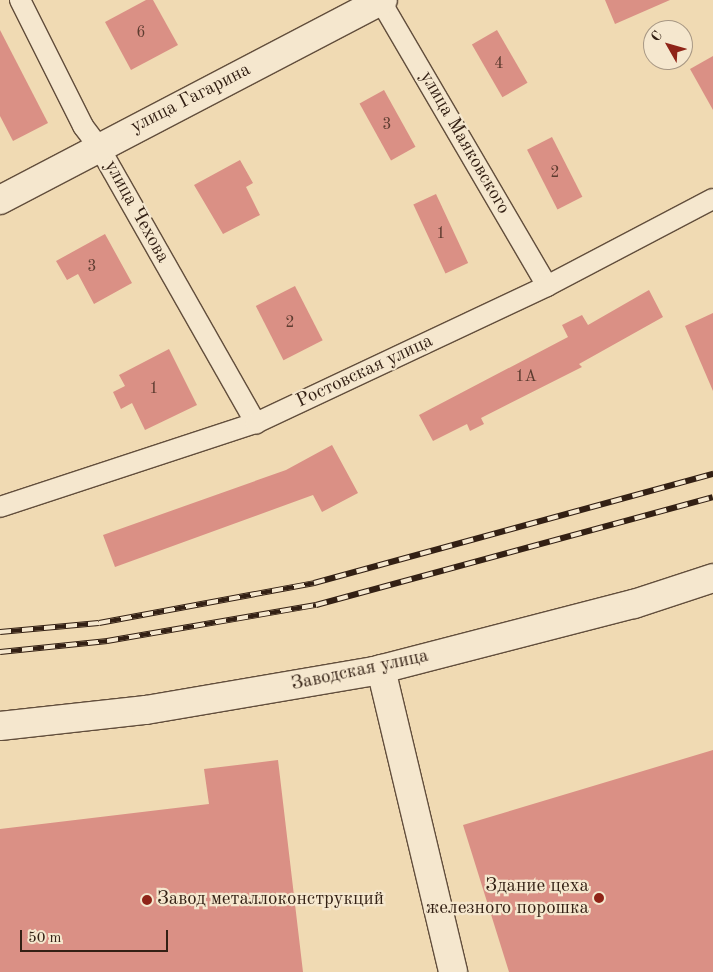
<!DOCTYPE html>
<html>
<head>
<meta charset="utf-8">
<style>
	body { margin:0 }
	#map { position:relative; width:713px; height:972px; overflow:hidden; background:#f0dab3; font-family:"Old Standard TT",serif }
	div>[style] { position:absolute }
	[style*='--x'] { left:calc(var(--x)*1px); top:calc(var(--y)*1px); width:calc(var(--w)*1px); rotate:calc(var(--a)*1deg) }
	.building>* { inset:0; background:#da9085; transform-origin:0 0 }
	.roads { filter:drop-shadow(1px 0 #624e3c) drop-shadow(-1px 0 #624e3c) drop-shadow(0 1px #624e3c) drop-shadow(0 -1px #624e3c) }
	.street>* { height:20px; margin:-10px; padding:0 10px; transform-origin:10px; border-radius:10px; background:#f5e7ce }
	.secondary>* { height:28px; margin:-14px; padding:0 14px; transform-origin:14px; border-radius:14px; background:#f5e7ce }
	.rail>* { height:5.5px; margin-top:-2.75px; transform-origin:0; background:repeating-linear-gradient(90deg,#f5e7ce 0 11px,#332014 0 22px); box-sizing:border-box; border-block:1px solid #332014 }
	.dots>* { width:14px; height:14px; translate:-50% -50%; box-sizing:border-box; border:2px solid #f5e7ce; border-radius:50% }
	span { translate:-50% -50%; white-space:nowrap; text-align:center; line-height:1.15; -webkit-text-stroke:4.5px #f5e7ce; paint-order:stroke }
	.number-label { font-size:16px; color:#5d3c30 }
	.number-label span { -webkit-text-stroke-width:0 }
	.street-label { font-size:19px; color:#332014 }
	.poi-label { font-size:19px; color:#332014 }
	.right { translate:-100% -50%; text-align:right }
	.left { translate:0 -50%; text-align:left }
	.north { position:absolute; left:643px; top:20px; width:50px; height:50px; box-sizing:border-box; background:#f5e7ce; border:1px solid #a79784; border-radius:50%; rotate:308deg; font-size:14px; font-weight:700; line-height:20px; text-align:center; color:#332014 }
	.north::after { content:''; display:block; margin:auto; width:18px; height:22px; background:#8f2418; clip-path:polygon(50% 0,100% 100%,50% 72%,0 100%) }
	.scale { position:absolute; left:20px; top:930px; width:148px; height:22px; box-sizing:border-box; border:2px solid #332014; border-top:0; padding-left:6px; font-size:15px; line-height:18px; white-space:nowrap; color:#332014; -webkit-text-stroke:4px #f5e7ce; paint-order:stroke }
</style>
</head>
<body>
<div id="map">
	<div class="building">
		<div style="clip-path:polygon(146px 0,153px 0,178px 45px,131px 70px,105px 22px)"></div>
		<div style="clip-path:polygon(605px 0,670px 0,615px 24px)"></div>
		<div style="clip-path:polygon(0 30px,48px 123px,13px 141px,0 116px)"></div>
		<div style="left:497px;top:30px;width:61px;height:29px;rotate:60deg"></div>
		<div style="clip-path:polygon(713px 56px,713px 110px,690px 69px)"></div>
		<div style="left:384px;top:90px;width:65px;height:28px;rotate:61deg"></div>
		<div style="left:552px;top:137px;width:67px;height:28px;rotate:63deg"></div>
		<div style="clip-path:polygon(240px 160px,253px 183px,246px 187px,260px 215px,223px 234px,194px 185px)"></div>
		<div style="left:436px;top:194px;width:76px;height:25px;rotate:65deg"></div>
		<div style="clip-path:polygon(105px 234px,132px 283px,94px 304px,78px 274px,67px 280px,56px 261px)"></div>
		<div style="left:295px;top:286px;width:61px;height:44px;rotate:63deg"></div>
		<div style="clip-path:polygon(649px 290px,663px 317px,579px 364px,582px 367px,481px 418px,484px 424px,470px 431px,467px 424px,433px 441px,419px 415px,568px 337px,562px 325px,582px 315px,588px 325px)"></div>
		<div style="clip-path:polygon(713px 313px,713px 391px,685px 326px)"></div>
		<div style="clip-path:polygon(169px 349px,197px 405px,145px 430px,132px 403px,121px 409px,113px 392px,125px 386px,119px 375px)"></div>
		<div style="clip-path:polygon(332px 445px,358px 493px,322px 512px,313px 495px,115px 567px,103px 535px,286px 470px)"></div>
		<div style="clip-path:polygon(713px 750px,713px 972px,509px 972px,463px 825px)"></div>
		<div style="clip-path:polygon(278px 760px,303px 972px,0 972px,0 829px,209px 804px,204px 769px)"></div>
	</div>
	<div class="roads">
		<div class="street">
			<div style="--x:20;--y:0;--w:141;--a:63.4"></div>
			<div style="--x:83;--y:126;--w:26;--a:53"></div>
			<div style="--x:99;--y:147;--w:318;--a:60.4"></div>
			<div style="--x:380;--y:0;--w:331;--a:59.7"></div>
			<div style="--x:0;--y:507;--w:269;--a:-18.2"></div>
			<div style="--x:256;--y:423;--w:322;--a:-25.2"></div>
			<div style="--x:547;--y:286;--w:187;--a:-27.7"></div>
		</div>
		<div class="secondary">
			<div style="--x:0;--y:200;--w:432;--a:-27.6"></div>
			<div style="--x:381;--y:669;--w:311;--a:76.6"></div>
			<div style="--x:0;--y:726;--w:147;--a:-6.3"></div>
			<div style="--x:146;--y:710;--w:231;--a:-9.7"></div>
			<div style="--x:374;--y:671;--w:268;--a:-14.5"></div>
			<div style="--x:634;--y:604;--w:83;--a:-18.2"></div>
		</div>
	</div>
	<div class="rail">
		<div style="--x:0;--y:632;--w:99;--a:-5.2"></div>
		<div style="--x:99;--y:623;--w:219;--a:-10.5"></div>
		<div style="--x:314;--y:583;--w:414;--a:-15.3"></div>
		<div style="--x:0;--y:652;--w:108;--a:-5.9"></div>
		<div style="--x:107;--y:641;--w:212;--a:-9.8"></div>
		<div style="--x:316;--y:605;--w:411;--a:-15.2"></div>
	</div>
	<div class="dots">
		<div style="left:599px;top:898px;background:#8f2418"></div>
		<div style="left:147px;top:900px;background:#8f2418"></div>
	</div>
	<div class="number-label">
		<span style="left:141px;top:33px">6</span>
		<span style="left:499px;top:64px">4</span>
		<span style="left:387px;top:125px">3</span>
		<span style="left:555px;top:173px">2</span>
		<span style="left:441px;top:234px">1</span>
		<span style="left:92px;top:267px">3</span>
		<span style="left:290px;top:323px">2</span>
		<span style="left:526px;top:377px">1А</span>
		<span style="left:154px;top:389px">1</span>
	</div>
	<div class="street-label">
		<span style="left:191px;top:99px;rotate:-27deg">улица Гагарина</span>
		<span style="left:464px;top:143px;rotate:60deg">улица Маяковского</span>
		<span style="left:136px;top:212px;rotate:61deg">улица Чехова</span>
		<span style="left:365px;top:372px;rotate:-25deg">Ростовская улица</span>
		<span style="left:360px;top:671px;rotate:-12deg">Заводская улица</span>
	</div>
	<div class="poi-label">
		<span class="right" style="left:589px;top:898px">Здание цеха<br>железного порошка</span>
		<span class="left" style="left:157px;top:900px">Завод металлоконструкций</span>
	</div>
	<div class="north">С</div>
	<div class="scale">50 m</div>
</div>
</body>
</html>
